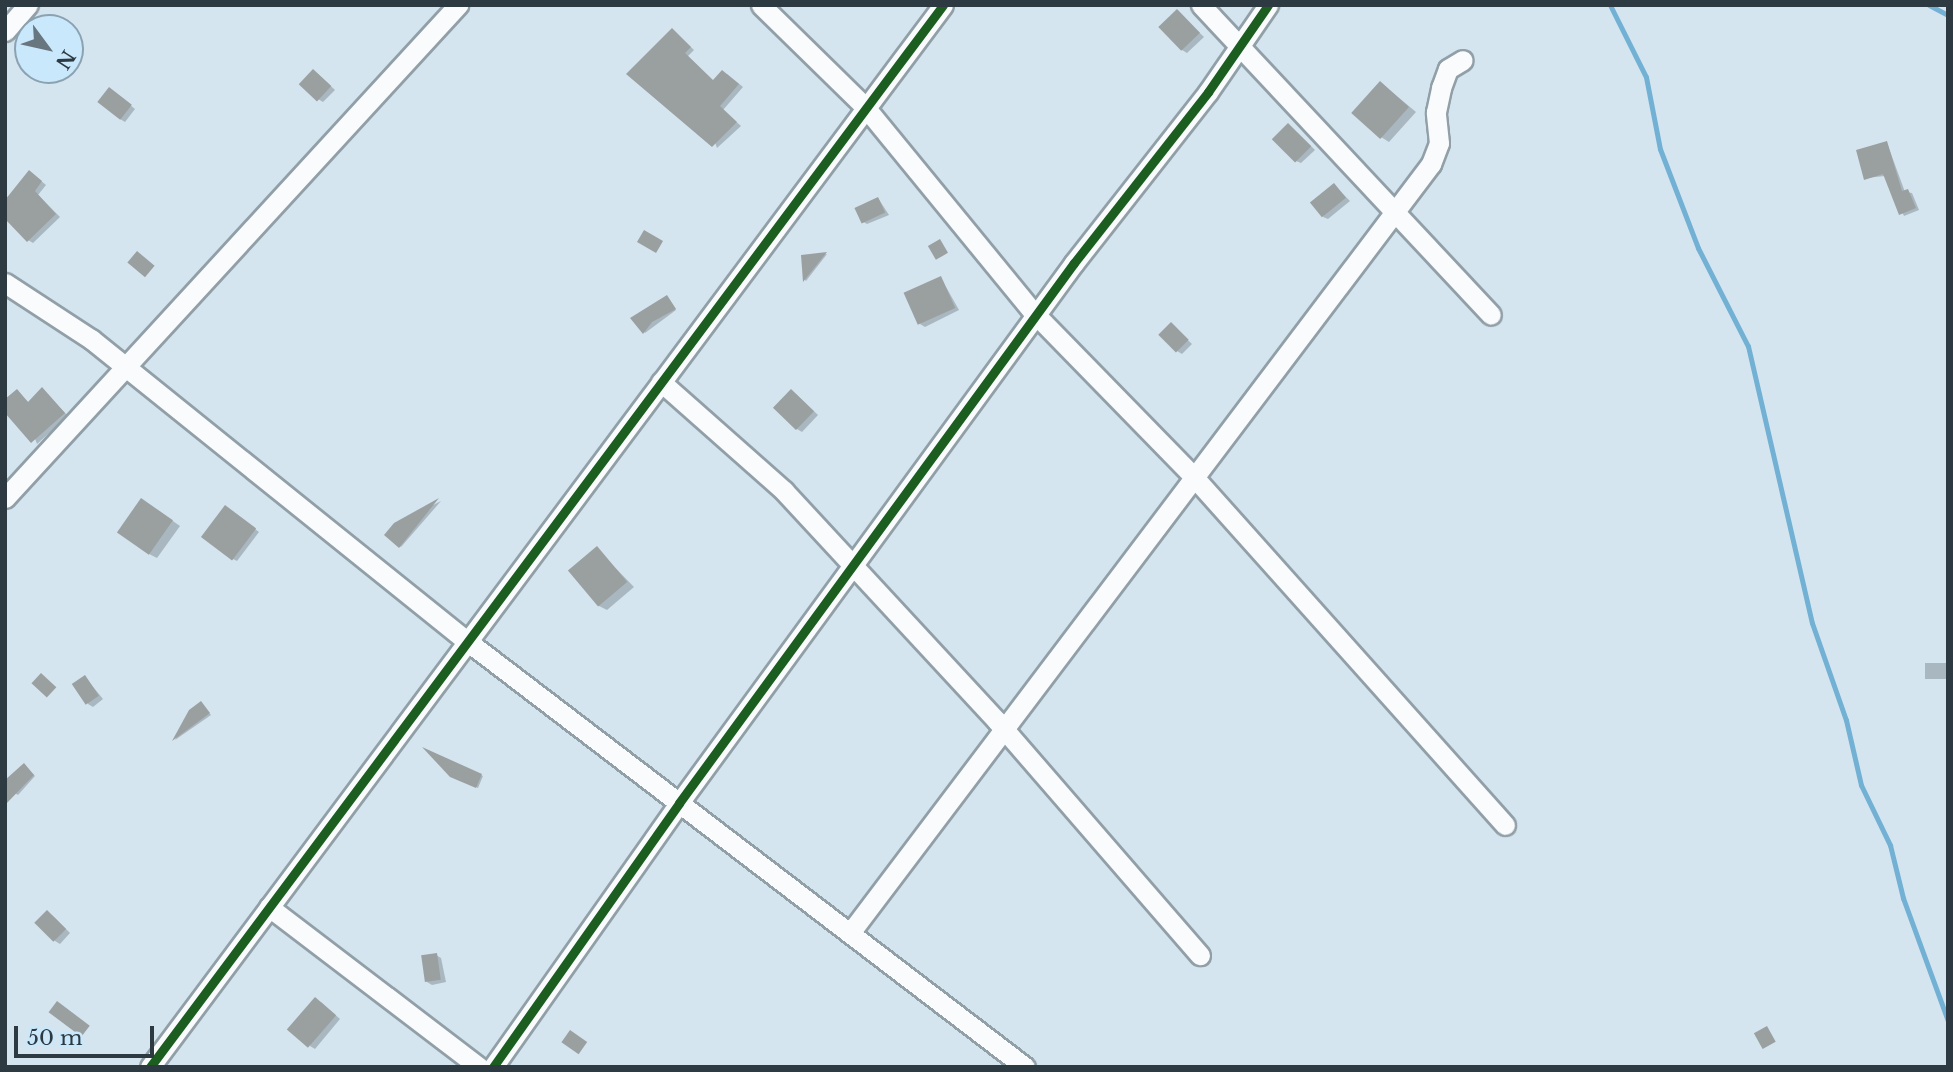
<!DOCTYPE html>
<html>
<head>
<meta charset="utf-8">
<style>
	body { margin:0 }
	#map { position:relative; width:1953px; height:1072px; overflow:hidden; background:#d4e5f0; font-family:"Libre Baskerville",serif }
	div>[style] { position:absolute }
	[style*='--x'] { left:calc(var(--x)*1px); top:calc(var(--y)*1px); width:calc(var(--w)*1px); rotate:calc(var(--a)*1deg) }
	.shadow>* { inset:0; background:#0003; transform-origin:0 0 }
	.stream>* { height:5px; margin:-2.5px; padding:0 2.5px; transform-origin:2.5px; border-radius:2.5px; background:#72b1d4 }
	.building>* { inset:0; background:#9aa0a0; transform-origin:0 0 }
	.roads { filter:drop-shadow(2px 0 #919fa7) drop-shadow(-2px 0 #919fa7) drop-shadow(0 2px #919fa7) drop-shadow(0 -2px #919fa7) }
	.minor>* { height:19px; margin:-9.5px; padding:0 9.5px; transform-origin:9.5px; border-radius:9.5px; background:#f9fbfd }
	.cycleway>* { height:9px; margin:-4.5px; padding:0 4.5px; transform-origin:4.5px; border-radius:4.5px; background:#1b5e20 }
	span { translate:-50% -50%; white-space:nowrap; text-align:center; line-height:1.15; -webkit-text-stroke:7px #c9e8fb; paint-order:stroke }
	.frame { position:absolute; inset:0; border:7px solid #2e3a42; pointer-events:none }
	.north { position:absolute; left:14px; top:14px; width:70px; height:70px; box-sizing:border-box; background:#c9e8fb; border:2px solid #8ba2b1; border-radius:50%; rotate:123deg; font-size:19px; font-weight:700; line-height:28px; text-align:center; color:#2e3a42 }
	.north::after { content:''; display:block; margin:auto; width:24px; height:32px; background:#68767f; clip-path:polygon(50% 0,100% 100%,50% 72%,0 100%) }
	.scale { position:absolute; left:14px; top:1026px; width:140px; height:32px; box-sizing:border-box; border:4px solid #2e3a42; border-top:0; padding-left:9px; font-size:21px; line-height:24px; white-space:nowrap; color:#2e3a42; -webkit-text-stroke:5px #c9e8fb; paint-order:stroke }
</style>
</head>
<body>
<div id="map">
	<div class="shadow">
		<div style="clip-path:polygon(1177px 11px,1204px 37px,1187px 53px,1182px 50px)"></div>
		<div style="clip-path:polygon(676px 33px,694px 50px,688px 56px,714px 82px,727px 74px,743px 87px,723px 110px,741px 126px,717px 148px)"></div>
		<div style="clip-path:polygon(318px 74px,335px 90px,323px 102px,318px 99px)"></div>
		<div style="clip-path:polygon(1381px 83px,1416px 112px,1389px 142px,1381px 137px)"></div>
		<div style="clip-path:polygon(114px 92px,135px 109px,125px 122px,120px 119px)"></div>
		<div style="clip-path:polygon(1289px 125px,1315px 150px,1301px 163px,1296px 161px)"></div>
		<div style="clip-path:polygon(1887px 143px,1905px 192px,1912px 193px,1919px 210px,1904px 216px,1885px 176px,1866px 178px)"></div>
		<div style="clip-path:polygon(34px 175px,46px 185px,38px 195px,60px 217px,33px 243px,28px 240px)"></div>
		<div style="clip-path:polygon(1334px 185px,1350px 201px,1328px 219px,1323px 217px)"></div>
		<div style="clip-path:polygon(878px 198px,889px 215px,867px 224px,862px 221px)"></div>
		<div style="clip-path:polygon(827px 254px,806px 281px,805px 280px,803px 256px)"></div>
		<div style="clip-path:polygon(941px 278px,959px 310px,925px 327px,920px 324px)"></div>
		<div style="clip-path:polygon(667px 297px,676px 310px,645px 333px,633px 318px)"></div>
		<div style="clip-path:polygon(1171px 324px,1192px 344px,1182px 354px,1177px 351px)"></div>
		<div style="clip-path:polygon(42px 389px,68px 416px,37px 444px,17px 391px,29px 403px)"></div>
		<div style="clip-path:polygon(796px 394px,818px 415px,802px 432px,797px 429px)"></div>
		<div style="clip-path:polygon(441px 501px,401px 547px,386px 535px,395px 524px)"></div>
		<div style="clip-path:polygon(150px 505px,180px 526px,157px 558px,149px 554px)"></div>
		<div style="clip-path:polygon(231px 511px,259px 532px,237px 561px,233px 559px)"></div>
		<div style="clip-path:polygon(597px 549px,634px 587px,607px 610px,599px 606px)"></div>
		<div style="left:1948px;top:663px;width:16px;height:23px;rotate:90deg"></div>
		<div style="clip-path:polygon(85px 677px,103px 699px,93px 707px,88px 704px)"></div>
		<div style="clip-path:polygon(201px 703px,211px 715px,175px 740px,190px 711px)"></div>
		<div style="clip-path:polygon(429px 752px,483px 776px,478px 788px,450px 774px)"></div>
		<div style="clip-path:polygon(26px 767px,35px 776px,18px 795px,5px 787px)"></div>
		<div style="clip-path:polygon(52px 915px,70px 933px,60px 944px,55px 941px)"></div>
		<div style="clip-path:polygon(436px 955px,441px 958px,446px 982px,432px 985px,427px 982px)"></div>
		<div style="clip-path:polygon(321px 1002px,340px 1019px,315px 1049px,310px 1046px)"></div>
	</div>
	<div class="stream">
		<div style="--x:1610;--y:5;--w:80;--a:63.4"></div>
		<div style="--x:1646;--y:77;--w:73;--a:79"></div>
		<div style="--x:1660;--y:149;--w:106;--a:69"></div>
		<div style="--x:1698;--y:248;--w:110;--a:63"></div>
		<div style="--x:1748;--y:346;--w:284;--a:77"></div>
		<div style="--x:1812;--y:623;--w:103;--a:70.7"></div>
		<div style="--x:1846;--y:720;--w:67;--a:77"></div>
		<div style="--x:1861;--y:785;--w:67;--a:64.2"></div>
		<div style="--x:1890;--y:845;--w:55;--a:76.2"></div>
		<div style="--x:1903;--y:898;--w:131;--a:69.9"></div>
		<div style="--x:1929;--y:5;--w:21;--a:28"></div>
	</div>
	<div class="building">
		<div style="left:1177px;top:9px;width:33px;height:26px;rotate:46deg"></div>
		<div style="clip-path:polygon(672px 28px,691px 47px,685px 53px,713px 80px,722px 70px,739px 84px,720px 106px,737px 122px,712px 147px,626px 74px)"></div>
		<div style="left:313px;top:69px;width:25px;height:21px;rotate:43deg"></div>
		<div style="left:1380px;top:81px;width:39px;height:43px;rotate:42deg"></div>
		<div style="left:109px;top:87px;width:29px;height:19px;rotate:38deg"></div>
		<div style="left:1288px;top:123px;width:33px;height:23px;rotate:45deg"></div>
		<div style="clip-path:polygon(1887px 141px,1902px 191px,1908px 189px,1916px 208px,1899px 215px,1883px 174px,1864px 180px,1856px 150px)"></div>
		<div style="clip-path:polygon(29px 170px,42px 181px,35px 191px,56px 214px,27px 242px,5px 219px,5px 200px)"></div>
		<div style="left:1334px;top:183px;width:19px;height:31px;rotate:51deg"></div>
		<div style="left:878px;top:197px;width:17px;height:26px;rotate:65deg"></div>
		<div style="left:644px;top:230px;width:22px;height:14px;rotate:30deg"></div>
		<div style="left:940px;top:239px;width:16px;height:14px;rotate:60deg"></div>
		<div style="left:137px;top:251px;width:23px;height:15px;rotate:40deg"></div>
		<div style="clip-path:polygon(827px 252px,803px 282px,801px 255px)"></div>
		<div style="left:941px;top:276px;width:35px;height:41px;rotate:66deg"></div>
		<div style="clip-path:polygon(667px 295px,676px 309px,652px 322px,643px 334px,630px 318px)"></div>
		<div style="left:1171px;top:322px;width:25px;height:18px;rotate:45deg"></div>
		<div style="clip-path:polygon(42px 387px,65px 413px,31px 443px,5px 413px,5px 399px,17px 389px,28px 402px)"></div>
		<div style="left:791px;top:389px;width:32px;height:26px;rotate:44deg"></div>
		<div style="left:141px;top:498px;width:39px;height:42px;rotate:35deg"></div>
		<div style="clip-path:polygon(439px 498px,399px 548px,384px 535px,394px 523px)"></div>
		<div style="left:225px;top:505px;width:39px;height:40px;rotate:37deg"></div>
		<div style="left:597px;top:546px;width:47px;height:38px;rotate:50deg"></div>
		<div style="left:41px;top:673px;width:21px;height:14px;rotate:43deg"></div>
		<div style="left:85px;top:675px;width:25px;height:16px;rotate:56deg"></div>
		<div style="clip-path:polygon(201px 701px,210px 713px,172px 741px,189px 710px)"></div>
		<div style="clip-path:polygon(422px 747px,482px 774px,476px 788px,450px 777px)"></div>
		<div style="clip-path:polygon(24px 763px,34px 775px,5px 805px,5px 780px)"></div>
		<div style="left:47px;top:910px;width:27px;height:18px;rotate:45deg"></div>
		<div style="left:437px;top:953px;width:27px;height:16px;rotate:82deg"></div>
		<div style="left:315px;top:997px;width:28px;height:43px;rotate:41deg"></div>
		<div style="left:57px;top:1001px;width:41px;height:14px;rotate:37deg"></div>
		<div style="left:1767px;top:1026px;width:18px;height:15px;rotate:61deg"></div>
		<div style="left:570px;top:1030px;width:21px;height:15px;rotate:35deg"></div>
	</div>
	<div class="roads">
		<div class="minor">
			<div style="--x:761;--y:5;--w:147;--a:44.4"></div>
			<div style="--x:866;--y:108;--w:264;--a:50.7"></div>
			<div style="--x:1033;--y:312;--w:229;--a:45.7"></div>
			<div style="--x:1193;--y:476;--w:468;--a:48.2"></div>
			<div style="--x:1201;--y:5;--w:424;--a:46.9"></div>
			<div style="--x:5;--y:31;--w:35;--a:-49"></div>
			<div style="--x:5;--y:283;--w:103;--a:33.1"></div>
			<div style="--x:91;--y:339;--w:482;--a:38.8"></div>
			<div style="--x:467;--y:641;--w:702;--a:37.36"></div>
			<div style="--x:661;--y:382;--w:164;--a:41.5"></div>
			<div style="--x:784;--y:491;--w:313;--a:47.2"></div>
			<div style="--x:997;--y:721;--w:310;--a:49.1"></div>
			<div style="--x:5;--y:498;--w:670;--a:-47.42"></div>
			<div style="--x:269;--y:907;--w:264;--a:37.3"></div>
			<div style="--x:850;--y:933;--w:964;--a:-52.93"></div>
			<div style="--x:1431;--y:164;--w:22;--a:-69"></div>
			<div style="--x:1439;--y:143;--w:31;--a:-96"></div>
			<div style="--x:1436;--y:112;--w:25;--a:-78"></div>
			<div style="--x:1441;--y:88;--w:20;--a:-70"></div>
			<div style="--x:1448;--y:69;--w:17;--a:-31"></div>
			<div style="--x:150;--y:1067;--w:1325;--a:-53.25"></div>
			<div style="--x:493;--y:1067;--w:323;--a:-54.8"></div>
			<div style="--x:679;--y:803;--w:669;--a:-53.82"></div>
			<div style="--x:1074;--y:263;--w:217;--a:-51.9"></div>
			<div style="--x:1208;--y:92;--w:106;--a:-55.4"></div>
		</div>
	</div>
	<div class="cycleway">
		<div style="--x:150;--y:1067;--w:1325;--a:-53.25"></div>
		<div style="--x:493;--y:1067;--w:323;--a:-54.8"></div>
		<div style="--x:679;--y:803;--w:669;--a:-53.82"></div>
		<div style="--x:1074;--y:263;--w:217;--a:-51.9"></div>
		<div style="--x:1208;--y:92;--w:106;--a:-55.4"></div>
	</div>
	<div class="frame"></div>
	<div class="north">N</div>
	<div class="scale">50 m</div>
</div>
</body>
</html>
